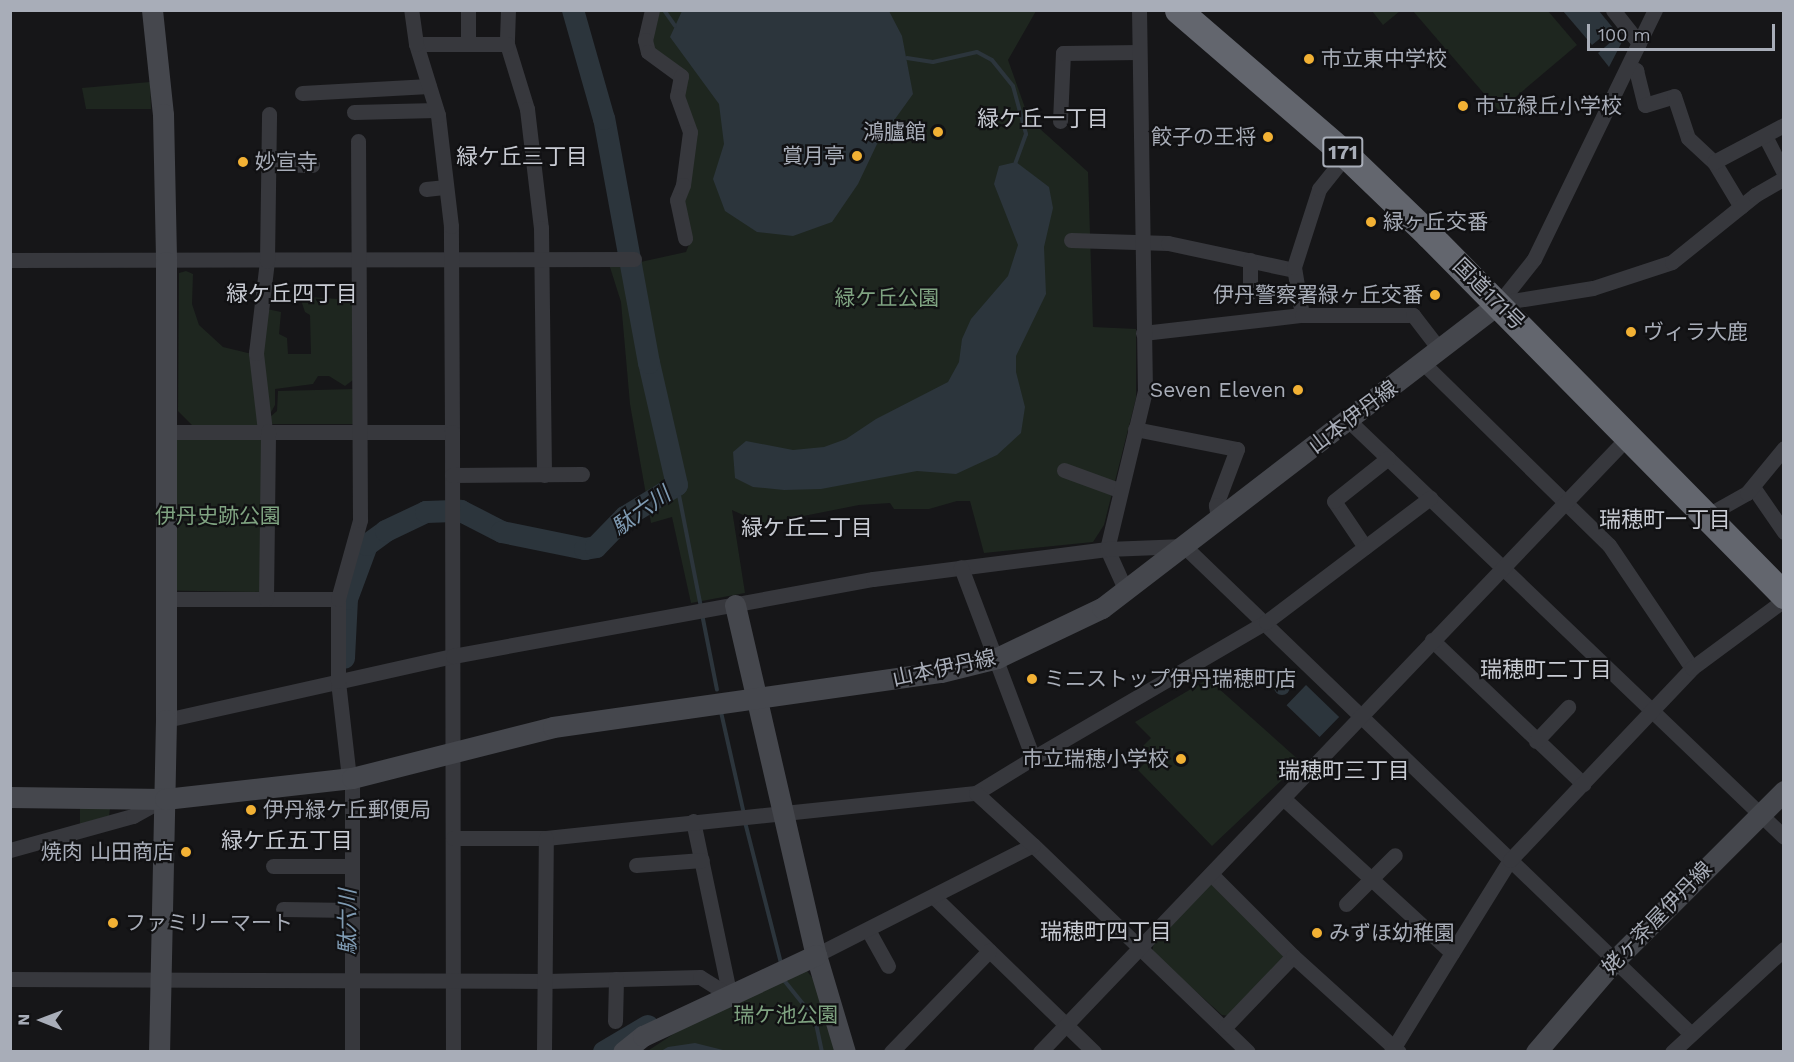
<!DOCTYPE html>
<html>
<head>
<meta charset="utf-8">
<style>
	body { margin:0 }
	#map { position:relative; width:1794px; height:1062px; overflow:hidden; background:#161618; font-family:"Work Sans","Noto Sans JP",sans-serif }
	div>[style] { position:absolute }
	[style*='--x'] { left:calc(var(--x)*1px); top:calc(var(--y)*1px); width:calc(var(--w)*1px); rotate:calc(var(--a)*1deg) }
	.green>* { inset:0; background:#1e261f; transform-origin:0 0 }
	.water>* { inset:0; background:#2c353c; transform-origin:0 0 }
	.round { border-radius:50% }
	.stream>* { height:4px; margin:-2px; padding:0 2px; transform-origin:2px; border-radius:2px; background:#2c353c }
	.river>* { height:22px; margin:-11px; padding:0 11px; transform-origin:11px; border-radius:11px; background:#2c353c }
	.street>* { height:15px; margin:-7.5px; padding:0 7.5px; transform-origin:7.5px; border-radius:7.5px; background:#37383d }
	.secondary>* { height:21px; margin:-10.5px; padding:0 10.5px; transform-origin:10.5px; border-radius:10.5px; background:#45474d }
	.highway>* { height:27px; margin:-13.5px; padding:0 13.5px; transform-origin:13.5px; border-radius:13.5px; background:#63666e }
	.dots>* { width:16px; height:16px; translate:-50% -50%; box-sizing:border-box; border:3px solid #111113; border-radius:50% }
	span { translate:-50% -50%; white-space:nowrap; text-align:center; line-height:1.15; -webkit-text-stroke:4.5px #111113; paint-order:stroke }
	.shield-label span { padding:2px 4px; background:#111113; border:2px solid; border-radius:4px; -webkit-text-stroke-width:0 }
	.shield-label { font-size:20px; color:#a8adb8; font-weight:700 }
	.poi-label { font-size:21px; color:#a8adb8 }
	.left { translate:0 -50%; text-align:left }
	.right { translate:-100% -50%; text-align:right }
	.street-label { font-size:21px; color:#a8adb8 }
	.park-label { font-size:21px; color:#7fa381 }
	.neighbourhood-label { font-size:22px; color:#c9ccd4 }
	.water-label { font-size:22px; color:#7f9bb3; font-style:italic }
	.frame { position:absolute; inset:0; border:12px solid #a8adb8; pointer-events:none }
	.north { position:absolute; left:12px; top:990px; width:60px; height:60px; -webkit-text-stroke:4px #111113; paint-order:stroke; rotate:271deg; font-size:16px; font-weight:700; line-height:24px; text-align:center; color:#a8adb8 }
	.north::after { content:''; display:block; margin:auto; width:21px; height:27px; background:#a8adb8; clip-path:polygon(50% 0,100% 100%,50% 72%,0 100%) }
	.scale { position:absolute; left:1587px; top:24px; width:188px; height:27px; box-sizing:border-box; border:3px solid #a8adb8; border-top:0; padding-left:8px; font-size:18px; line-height:21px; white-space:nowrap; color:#a8adb8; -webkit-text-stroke:4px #111113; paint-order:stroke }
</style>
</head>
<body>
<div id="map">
	<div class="green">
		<div style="clip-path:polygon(653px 11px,1036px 11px,1008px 60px,1029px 119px,1088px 172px,1093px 327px,1136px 329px,1136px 398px,1104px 525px,1093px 542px,984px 553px,970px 501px,957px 501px,929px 509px,894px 509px,890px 503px,859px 505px,763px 524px,732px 510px,745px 593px,691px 603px,672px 517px,651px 523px,630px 404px,621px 302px,609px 264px,636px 263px,686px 252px,690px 242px,685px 228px,682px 90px,649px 51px)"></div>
		<div style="clip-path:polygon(1372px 11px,1400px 11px,1383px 25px)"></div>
		<div style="clip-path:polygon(1413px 11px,1548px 11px,1577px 45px,1499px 111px)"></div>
		<div style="clip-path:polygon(150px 82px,151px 109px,86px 109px,82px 88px)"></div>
		<div style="clip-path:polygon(186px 271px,193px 274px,192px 304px,199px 325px,223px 347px,252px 354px,260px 426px,192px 425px,178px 411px,179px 273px)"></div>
		<div style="clip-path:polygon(310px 297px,352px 300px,353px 380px,345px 386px,329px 376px,318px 376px,313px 384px,275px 389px,275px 405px,270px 414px,262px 368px,267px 309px,281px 312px,279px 334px,287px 338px,288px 354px,311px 354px,310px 315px,305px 312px,301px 300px)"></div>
		<div style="clip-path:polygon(354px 389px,354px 424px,271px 424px,270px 417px,277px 411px,278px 391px)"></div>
		<div style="left:264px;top:434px;width:158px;height:91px;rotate:91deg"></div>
		<div style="clip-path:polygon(1208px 679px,1301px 762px,1212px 846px,1138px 770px,1149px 759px,1140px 749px,1151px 738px,1135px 722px)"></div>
		<div style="clip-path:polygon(80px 808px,110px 809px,109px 816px,80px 824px)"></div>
		<div style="clip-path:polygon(1217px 884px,1287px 956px,1230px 1016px,1222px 1015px,1152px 952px,1154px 942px,1209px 885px)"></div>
		<div style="clip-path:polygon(804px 967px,820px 988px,840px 1052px,646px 1052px,681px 1029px)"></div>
	</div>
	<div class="water">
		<div style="clip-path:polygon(682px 11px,889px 11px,902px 36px,913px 94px,877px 144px,858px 184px,832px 222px,793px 236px,757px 232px,725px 211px,713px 179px,724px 144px,719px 104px,670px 37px)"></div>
		<div style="clip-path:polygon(1563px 11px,1599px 11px,1613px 28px,1592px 45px)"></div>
		<div style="clip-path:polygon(1619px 35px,1623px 40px,1609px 67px,1598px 53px)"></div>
		<div style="clip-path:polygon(1016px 162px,1049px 187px,1053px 208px,1044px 247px,1046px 294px,1016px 356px,1016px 372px,1025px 407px,1021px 433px,997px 455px,956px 474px,917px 471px,821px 489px,784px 490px,753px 487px,735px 478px,733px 452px,746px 441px,793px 450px,824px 447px,846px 439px,876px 419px,948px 382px,959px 362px,962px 339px,971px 319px,1008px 276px,1018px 245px,994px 184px,999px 166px)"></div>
		<div class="round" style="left:1274px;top:679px;width:16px;height:16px"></div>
		<div style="left:1306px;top:685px;width:46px;height:28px;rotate:44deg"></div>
		<div style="clip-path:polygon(695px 1043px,727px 1051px,661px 1051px,668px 1047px)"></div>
	</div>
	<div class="stream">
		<div style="--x:664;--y:10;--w:19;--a:55"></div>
		<div style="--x:907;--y:58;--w:26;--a:9"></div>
		<div style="--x:933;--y:62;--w:45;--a:-12.8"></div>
		<div style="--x:977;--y:52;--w:17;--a:28"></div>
		<div style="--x:992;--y:60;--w:33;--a:51"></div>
		<div style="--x:1013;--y:86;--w:50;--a:74.8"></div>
		<div style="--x:1026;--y:134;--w:30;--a:110"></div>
		<div style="--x:677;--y:485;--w:124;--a:78.9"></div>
		<div style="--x:702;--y:614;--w:77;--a:78.8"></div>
		<div style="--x:721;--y:712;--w:105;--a:77.3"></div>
		<div style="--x:745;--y:822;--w:146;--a:75.7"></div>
		<div style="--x:783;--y:979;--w:51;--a:51.3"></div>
		<div style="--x:815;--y:1019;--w:34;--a:78"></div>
	</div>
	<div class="river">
		<div style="--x:344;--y:658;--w:59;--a:-87.1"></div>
		<div style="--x:347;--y:599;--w:58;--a:-69.7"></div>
		<div style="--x:367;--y:545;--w:24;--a:-36"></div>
		<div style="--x:386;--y:531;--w:44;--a:-25.4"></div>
		<div style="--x:426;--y:512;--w:35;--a:-2"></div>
		<div style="--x:461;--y:511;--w:46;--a:27.1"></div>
		<div style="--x:502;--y:532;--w:85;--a:11.6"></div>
		<div style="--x:585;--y:549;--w:11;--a:-10"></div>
		<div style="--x:596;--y:547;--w:42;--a:-46"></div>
		<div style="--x:625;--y:517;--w:61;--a:-31.6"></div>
		<div style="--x:677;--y:485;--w:125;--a:-102.9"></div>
		<div style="--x:649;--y:363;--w:248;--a:-100.4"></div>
		<div style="--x:604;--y:119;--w:113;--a:-105.9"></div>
		<div style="--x:604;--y:1052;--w:51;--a:-30.6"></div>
	</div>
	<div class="street">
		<div style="--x:468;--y:10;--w:34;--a:90"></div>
		<div style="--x:508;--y:10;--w:34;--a:92"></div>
		<div style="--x:507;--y:44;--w:68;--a:72.9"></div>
		<div style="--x:527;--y:109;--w:120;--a:83.3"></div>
		<div style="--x:541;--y:228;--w:247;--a:89.3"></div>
		<div style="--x:652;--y:10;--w:31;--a:103"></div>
		<div style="--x:645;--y:40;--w:12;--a:76"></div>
		<div style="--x:648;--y:52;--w:41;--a:36"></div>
		<div style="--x:681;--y:76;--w:20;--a:101"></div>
		<div style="--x:677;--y:96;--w:38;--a:70"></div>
		<div style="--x:690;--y:132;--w:53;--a:97.5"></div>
		<div style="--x:683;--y:185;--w:16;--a:112"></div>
		<div style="--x:677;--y:200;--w:39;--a:78"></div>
		<div style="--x:1613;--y:10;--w:42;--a:51.8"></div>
		<div style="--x:416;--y:44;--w:91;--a:0"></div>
		<div style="--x:1628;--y:67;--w:9;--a:21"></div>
		<div style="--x:1636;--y:70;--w:36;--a:76"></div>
		<div style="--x:1645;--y:105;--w:30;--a:-17"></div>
		<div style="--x:1674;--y:96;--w:44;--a:71.6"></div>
		<div style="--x:1688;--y:138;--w:35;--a:43"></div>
		<div style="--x:1714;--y:162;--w:52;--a:59"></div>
		<div style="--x:302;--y:93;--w:127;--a:-3.2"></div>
		<div style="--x:354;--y:112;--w:82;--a:-1.4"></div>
		<div style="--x:1060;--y:121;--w:68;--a:-87.5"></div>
		<div style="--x:1063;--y:53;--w:76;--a:-0.8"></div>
		<div style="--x:1765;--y:136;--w:42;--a:62.8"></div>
		<div style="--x:1714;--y:162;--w:79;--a:-27.9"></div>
		<div style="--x:269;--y:164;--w:43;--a:1.3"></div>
		<div style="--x:426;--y:189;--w:20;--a:-6"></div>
		<div style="--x:1071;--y:240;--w:97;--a:1.8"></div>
		<div style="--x:1168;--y:243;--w:129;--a:12.1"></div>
		<div style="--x:10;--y:260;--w:624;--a:-0.09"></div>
		<div style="--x:1250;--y:260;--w:32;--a:90"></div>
		<div style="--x:1499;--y:303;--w:56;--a:-51.5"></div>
		<div style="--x:1534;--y:259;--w:277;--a:-64.1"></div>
		<div style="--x:1499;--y:303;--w:95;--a:-9.1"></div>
		<div style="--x:1593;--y:288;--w:83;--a:-18.2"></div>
		<div style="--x:1672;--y:262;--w:107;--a:-38.9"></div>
		<div style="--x:1755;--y:195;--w:34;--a:-30"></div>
		<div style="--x:1302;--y:315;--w:49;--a:-99.5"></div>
		<div style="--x:1294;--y:267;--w:82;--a:-72.2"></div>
		<div style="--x:1319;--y:189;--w:43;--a:-51.5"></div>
		<div style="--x:1143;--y:333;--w:160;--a:-6.5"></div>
		<div style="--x:1302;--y:315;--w:111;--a:0"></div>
		<div style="--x:1413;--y:315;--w:44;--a:52.4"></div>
		<div style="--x:1423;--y:363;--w:260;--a:44.4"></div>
		<div style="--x:1609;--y:545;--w:148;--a:56"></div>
		<div style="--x:1348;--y:420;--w:603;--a:43.72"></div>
		<div style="--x:1135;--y:429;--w:104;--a:11.1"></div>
		<div style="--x:1237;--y:449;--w:60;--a:110.6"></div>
		<div style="--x:1216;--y:505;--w:15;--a:82"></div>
		<div style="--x:265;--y:431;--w:79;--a:-96.6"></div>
		<div style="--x:256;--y:353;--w:93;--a:-83.2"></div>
		<div style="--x:267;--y:261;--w:147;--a:-89.2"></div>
		<div style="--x:166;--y:432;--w:286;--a:0"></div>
		<div style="--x:452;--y:432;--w:206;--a:-90.3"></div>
		<div style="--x:451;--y:226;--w:112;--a:-96.7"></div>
		<div style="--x:438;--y:115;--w:74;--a:-107.2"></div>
		<div style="--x:416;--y:44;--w:34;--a:-98"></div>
		<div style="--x:452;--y:432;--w:620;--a:89.91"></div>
		<div style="--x:1064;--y:470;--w:59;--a:20"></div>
		<div style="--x:452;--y:475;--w:130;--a:-0.4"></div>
		<div style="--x:1753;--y:487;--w:55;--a:55.4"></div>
		<div style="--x:1706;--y:516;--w:47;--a:-29.3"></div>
		<div style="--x:1747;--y:493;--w:58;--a:-50.6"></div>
		<div style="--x:1365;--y:547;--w:55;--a:-124"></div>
		<div style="--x:1334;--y:501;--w:69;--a:-38.5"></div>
		<div style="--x:1126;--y:591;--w:46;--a:-114.3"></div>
		<div style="--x:1107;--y:549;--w:163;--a:-76.5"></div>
		<div style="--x:1145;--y:391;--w:381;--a:-90.9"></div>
		<div style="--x:167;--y:599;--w:171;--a:0"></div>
		<div style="--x:266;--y:599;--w:168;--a:-89.3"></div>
		<div style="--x:1432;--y:640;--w:209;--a:43.6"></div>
		<div style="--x:166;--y:720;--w:294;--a:-12.6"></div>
		<div style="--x:453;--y:656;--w:427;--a:-10.4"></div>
		<div style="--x:873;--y:579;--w:236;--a:-7.3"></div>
		<div style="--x:1107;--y:549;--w:77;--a:-2.2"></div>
		<div style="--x:1184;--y:546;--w:702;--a:43.9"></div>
		<div style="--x:1536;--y:741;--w:47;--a:-46.7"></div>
		<div style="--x:1033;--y:758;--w:270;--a:-30.3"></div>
		<div style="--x:1266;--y:622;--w:206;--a:-37.1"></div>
		<div style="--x:349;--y:778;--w:98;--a:-96.5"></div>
		<div style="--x:338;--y:681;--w:82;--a:-90"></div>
		<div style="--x:338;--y:599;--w:82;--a:-74.4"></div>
		<div style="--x:360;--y:520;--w:379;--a:-90.3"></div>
		<div style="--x:1283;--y:798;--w:229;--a:42.5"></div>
		<div style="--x:1452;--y:953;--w:110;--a:-58.1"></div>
		<div style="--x:1510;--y:860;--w:265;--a:-46.5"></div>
		<div style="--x:1692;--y:668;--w:114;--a:-36.5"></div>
		<div style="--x:693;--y:821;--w:179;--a:78.1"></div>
		<div style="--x:453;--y:838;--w:93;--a:0"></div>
		<div style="--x:546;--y:838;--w:432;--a:-6"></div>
		<div style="--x:976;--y:793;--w:67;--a:-31.6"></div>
		<div style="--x:1033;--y:758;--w:204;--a:-110.7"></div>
		<div style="--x:1033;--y:845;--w:298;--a:43.9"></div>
		<div style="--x:10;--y:850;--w:128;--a:-15.5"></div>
		<div style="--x:133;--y:816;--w:33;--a:-29"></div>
		<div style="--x:636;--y:865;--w:66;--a:-4.3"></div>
		<div style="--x:273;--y:866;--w:79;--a:0"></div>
		<div style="--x:1211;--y:874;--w:116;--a:45"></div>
		<div style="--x:1293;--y:956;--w:98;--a:133.8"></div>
		<div style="--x:934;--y:897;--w:223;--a:44.1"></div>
		<div style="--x:1346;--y:904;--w:69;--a:-45"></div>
		<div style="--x:283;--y:909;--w:69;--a:0.8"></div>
		<div style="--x:868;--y:930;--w:41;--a:60.9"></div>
		<div style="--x:816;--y:955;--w:243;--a:-26.9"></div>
		<div style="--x:1033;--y:845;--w:77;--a:-137.6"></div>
		<div style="--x:1293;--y:956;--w:143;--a:42.2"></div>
		<div style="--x:10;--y:979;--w:537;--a:0.21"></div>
		<div style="--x:547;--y:981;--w:153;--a:-1.5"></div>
		<div style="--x:700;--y:977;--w:36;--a:32"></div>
		<div style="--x:615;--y:1021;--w:42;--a:-88.6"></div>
		<div style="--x:352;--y:1052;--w:274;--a:-90"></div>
		<div style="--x:544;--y:1052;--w:214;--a:-89.5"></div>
		<div style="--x:891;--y:1052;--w:141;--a:-45.9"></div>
		<div style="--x:1040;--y:1052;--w:851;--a:-46.29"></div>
		<div style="--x:1391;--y:1052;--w:116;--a:-58.4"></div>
		<div style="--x:1672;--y:1052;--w:152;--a:-42.6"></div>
	</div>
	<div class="secondary">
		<div style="--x:152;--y:10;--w:105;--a:84"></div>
		<div style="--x:163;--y:114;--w:148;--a:88.8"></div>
		<div style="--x:166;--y:262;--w:458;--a:90"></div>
		<div style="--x:166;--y:720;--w:332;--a:91.2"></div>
		<div style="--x:735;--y:605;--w:359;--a:77"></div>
		<div style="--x:816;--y:955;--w:101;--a:73.4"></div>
		<div style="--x:10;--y:797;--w:155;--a:0.7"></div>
		<div style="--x:165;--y:799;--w:188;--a:-6.4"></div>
		<div style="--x:352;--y:778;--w:207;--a:-14.2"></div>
		<div style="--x:553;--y:727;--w:392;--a:-8.1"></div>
		<div style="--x:941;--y:672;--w:58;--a:-14"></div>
		<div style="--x:997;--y:658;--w:116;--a:-25.5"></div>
		<div style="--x:1102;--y:608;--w:501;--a:-37.53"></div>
		<div style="--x:623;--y:1052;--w:26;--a:-39"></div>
		<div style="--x:643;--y:1036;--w:191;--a:-25.1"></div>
		<div style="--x:1536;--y:1052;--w:121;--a:-49.3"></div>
		<div style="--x:1615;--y:960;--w:239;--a:-45"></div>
	</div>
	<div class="highway">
		<div style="--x:1178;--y:10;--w:222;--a:40.8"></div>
		<div style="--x:1346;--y:155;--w:115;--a:43.9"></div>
		<div style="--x:1429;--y:235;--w:506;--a:45.4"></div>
	</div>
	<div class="dots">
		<div style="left:1309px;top:59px;background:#f2b134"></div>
		<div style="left:1463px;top:106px;background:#f2b134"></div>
		<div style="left:938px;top:132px;background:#f2b134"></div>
		<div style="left:1268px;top:137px;background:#f2b134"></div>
		<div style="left:857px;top:156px;background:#f2b134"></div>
		<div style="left:243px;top:162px;background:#f2b134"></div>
		<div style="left:1371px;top:222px;background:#f2b134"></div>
		<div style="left:1435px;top:295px;background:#f2b134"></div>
		<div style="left:1631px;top:332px;background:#f2b134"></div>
		<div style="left:1298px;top:390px;background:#f2b134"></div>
		<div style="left:1032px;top:679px;background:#f2b134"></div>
		<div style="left:1181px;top:759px;background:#f2b134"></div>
		<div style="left:251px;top:810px;background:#f2b134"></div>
		<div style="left:186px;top:852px;background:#f2b134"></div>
		<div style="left:113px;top:923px;background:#f2b134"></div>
		<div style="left:1317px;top:933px;background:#f2b134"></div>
	</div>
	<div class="shield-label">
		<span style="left:1343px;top:152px">171</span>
	</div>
	<div class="poi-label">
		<span class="left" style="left:1321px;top:59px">市立東中学校</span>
		<span class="left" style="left:1475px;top:106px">市立緑丘小学校</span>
		<span class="right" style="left:926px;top:132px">鴻臚館</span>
		<span class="right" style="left:1256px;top:137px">餃子の王将</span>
		<span class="right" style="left:845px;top:156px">賞月亭</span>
		<span class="left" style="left:255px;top:162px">妙宣寺</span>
		<span class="left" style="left:1383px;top:222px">緑ヶ丘交番</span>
		<span class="right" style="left:1423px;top:295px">伊丹警察署緑ヶ丘交番</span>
		<span class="left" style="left:1643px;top:332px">ヴィラ大鹿</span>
		<span class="right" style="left:1286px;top:390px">Seven Eleven</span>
		<span class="left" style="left:1044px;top:679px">ミニストップ伊丹瑞穂町店</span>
		<span class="right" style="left:1169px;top:759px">市立瑞穂小学校</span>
		<span class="left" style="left:263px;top:810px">伊丹緑ケ丘郵便局</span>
		<span class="right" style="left:174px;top:852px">焼肉 山田商店</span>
		<span class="left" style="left:125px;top:923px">ファミリーマート</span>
		<span class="left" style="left:1329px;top:933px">みずほ幼稚園</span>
	</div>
	<div class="street-label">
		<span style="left:1489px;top:294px;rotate:45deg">国道171号</span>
		<span style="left:1353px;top:417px;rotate:-37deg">山本伊丹線</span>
		<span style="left:944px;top:668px;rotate:-12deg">山本伊丹線</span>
		<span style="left:1657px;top:918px;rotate:-46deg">姥ヶ茶屋伊丹線</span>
	</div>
	<div class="park-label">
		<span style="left:887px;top:298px">緑ケ丘公園</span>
		<span style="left:218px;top:516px">伊丹史跡公園</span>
		<span style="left:786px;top:1015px">瑞ケ池公園</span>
	</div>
	<div class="neighbourhood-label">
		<span style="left:1043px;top:119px">緑ケ丘一丁目</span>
		<span style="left:522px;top:157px">緑ケ丘三丁目</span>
		<span style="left:292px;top:294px">緑ケ丘四丁目</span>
		<span style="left:1665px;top:520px">瑞穂町一丁目</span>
		<span style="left:807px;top:528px">緑ケ丘二丁目</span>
		<span style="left:1546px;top:670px">瑞穂町二丁目</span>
		<span style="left:1344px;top:771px">瑞穂町三丁目</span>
		<span style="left:287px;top:841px">緑ケ丘五丁目</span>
		<span style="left:1106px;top:932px">瑞穂町四丁目</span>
	</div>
	<div class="water-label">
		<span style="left:641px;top:511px;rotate:-36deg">駄六川</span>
		<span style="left:348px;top:922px;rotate:-90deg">駄六川</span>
	</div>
	<div class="frame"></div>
	<div class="north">N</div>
	<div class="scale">100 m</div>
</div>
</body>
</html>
